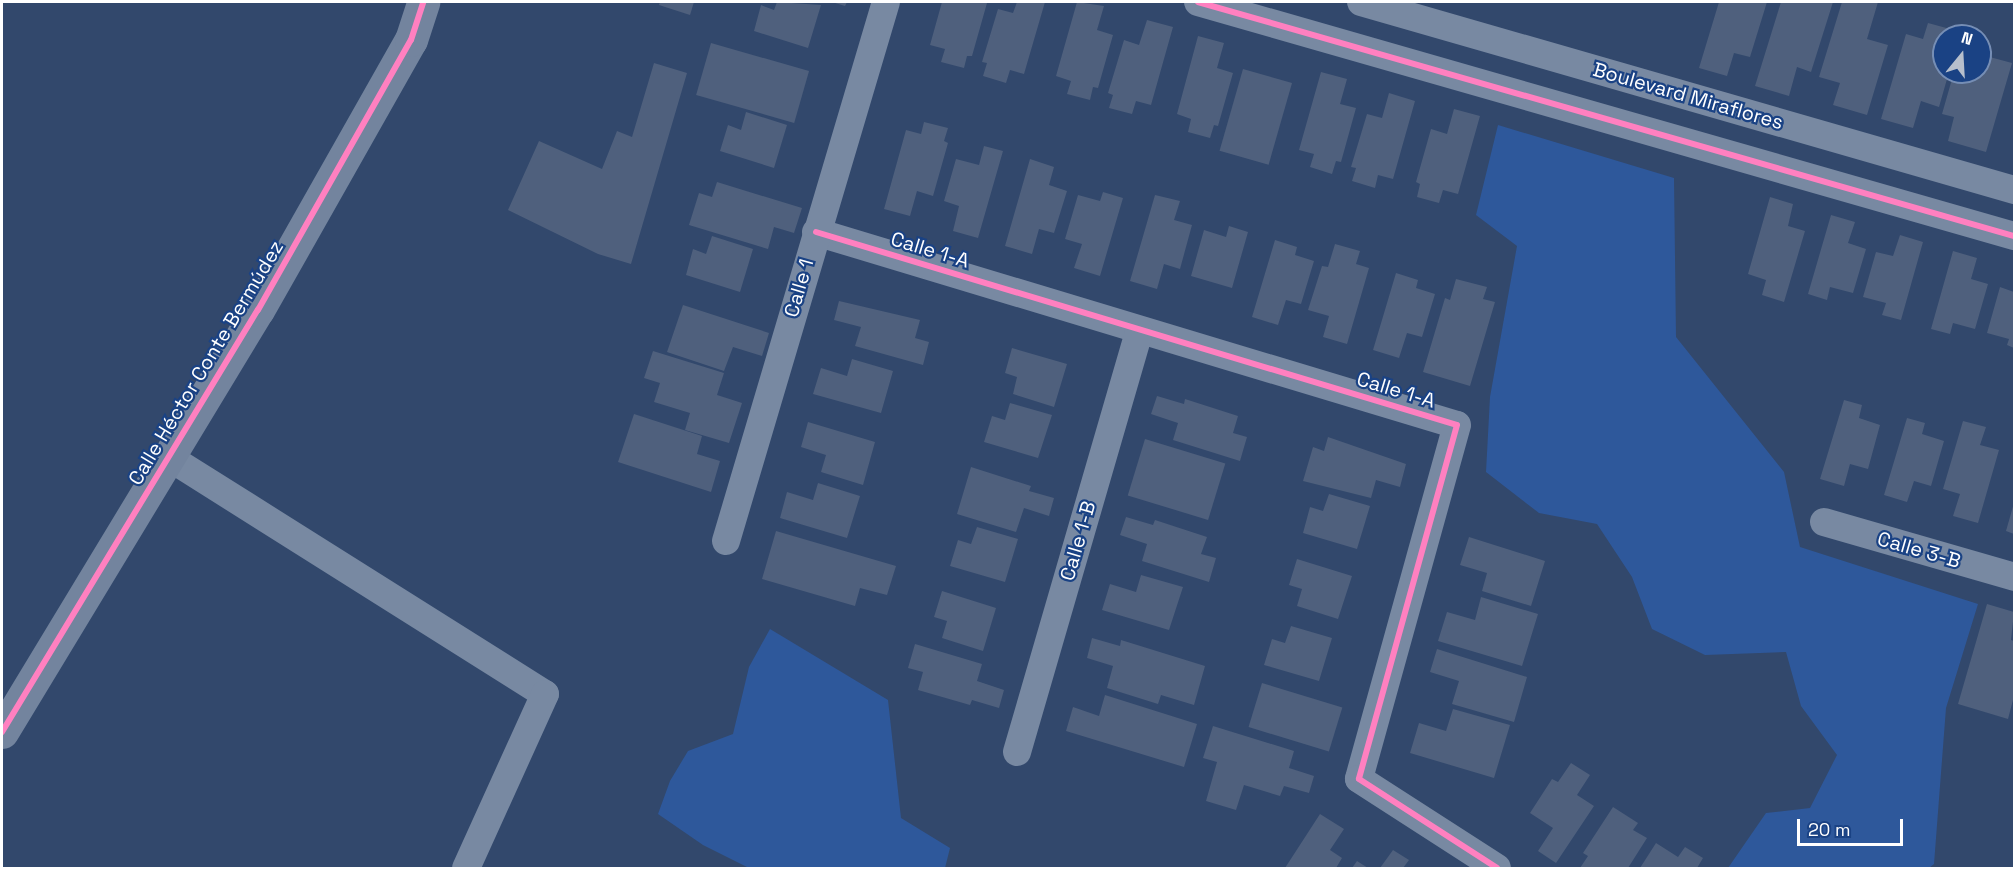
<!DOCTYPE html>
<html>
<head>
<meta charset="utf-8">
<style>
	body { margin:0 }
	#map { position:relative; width:2016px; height:870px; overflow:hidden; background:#32486c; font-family:"Space Grotesk",sans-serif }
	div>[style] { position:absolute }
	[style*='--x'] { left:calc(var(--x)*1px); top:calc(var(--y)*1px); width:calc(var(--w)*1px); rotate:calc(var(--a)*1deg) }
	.green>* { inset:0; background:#2e589b }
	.building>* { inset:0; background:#4f607d; transform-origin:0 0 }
	.street>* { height:28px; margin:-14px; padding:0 14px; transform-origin:14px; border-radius:14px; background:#7889a2 }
	.secondary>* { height:33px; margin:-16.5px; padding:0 16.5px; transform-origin:16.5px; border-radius:16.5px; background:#73849e }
	.cycleway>* { height:6px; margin:-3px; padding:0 3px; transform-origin:3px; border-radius:3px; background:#ff80c0 }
	span { translate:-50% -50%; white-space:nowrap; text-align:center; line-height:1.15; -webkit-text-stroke:4.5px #1a4284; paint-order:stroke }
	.street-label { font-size:20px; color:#fff }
	.frame { position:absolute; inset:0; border:3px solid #fff; pointer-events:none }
	.north { position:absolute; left:1932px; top:24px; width:60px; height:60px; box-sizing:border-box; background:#1a4284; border:2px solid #768eb5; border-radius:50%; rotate:18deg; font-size:16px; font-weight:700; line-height:24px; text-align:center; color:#fff }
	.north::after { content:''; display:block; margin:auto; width:21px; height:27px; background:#b7bfcc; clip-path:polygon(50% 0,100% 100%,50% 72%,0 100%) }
	.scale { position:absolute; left:1797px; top:819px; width:106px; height:27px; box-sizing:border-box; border:3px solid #fff; border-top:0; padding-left:8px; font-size:18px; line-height:21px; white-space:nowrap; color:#fff; -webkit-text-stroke:4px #1a4284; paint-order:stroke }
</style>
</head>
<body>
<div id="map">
	<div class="green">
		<div style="clip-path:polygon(1498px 125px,1674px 178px,1676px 337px,1784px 472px,1800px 547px,1978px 604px,1946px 708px,1934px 864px,1929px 868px,1728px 868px,1766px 813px,1810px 808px,1837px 755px,1801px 706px,1786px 652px,1705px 655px,1652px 629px,1632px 577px,1597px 524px,1539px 513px,1486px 472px,1490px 397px,1517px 246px,1476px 215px)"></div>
		<div style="clip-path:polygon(770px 629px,888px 700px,901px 818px,950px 848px,945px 868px,749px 868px,703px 845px,658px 814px,670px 781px,688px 751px,733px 734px,749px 667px)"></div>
	</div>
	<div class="building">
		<div style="clip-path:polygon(660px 2px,694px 2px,690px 15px,659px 5px)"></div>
		<div style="clip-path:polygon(777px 2px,821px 5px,808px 48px,754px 31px,761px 5px,774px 10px)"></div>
		<div style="clip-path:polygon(832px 2px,847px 2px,845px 6px)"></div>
		<div style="clip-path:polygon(942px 2px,987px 3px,972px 56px,967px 56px,964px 68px,941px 62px,945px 49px,930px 45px)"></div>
		<div style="clip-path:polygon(1017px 2px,1045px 2px,1024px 74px,1010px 70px,1006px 83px,983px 76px,987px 63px,982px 62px,998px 9px,1013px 13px)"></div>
		<div style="clip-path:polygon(1077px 2px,1104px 6px,1097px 30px,1113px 35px,1098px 88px,1093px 87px,1090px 100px,1067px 94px,1071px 81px,1056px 76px)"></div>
		<div style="clip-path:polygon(1719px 2px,1767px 2px,1750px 57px,1734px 53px,1727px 76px,1699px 68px)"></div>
		<div style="clip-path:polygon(1781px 2px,1833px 2px,1811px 72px,1797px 67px,1789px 96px,1755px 86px)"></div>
		<div style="clip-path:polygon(1842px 2px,1878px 2px,1867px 39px,1888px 45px,1867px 115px,1833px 105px,1840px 83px,1819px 77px)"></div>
		<div style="clip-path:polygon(1147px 20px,1173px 27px,1151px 105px,1136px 101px,1132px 114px,1109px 108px,1113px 95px,1108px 93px,1124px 40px,1139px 45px)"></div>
		<div style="clip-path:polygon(1928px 23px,1961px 32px,1959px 36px,1944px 36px,1944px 72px,1949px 72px,1939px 107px,1921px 101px,1913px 128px,1881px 119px,1906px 34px,1923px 39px)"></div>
		<div style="clip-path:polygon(1198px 36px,1224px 43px,1217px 68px,1233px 73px,1218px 126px,1214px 125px,1210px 138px,1188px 132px,1191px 119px,1177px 114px)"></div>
		<div style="left:711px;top:43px;width:102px;height:54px;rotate:16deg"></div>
		<div style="clip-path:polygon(1986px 56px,2012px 63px,1986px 152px,1948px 141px,1954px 117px,1942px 114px,1954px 72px,1980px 72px)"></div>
		<div style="clip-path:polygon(654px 63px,687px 73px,631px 264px,598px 254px,508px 210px,539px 141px,602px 169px,617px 131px,632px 137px)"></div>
		<div style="left:1243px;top:69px;width:51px;height:85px;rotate:16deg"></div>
		<div style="clip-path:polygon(1321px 72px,1347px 79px,1340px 104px,1356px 108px,1341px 162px,1336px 161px,1332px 174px,1310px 167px,1314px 154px,1299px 150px)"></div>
		<div style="clip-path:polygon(1389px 93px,1415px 101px,1393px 179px,1378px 175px,1375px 188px,1352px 181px,1356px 168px,1351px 167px,1367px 114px,1382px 118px)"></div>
		<div style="clip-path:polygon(1454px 109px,1480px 116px,1458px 194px,1443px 190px,1439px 203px,1417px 197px,1420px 184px,1416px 182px,1431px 129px,1447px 134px)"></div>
		<div style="clip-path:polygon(746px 112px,787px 125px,774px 168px,720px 151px,728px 125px,741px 130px)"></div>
		<div style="clip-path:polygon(924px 122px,948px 128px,944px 141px,948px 143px,933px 196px,917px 191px,910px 216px,884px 209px,906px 130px,921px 134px)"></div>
		<div style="clip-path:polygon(984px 146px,1003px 151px,978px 238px,953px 231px,959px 206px,944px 201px,956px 159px,979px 165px)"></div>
		<div style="clip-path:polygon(1030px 159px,1054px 167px,1049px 185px,1067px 191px,1054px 233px,1039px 229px,1032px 254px,1005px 246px)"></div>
		<div style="clip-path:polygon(717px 182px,802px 208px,794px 233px,774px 227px,768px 249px,689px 225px,699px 193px,712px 197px)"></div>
		<div style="clip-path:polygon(1103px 192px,1123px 198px,1100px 276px,1074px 268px,1082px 244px,1065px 239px,1078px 195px,1100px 201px)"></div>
		<div style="clip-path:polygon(1155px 195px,1180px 201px,1174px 220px,1192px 225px,1180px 269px,1164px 264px,1157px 289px,1130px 281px)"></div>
		<div style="clip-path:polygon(1770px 197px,1793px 204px,1788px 226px,1805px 231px,1784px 302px,1762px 295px,1766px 280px,1748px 274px)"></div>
		<div style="clip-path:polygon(1831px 215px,1855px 222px,1848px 243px,1866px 249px,1853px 293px,1830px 287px,1827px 300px,1808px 294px)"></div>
		<div style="clip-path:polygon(1229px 226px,1248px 232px,1232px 288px,1191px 276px,1204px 230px,1226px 237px)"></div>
		<div style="clip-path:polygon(1900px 235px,1923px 242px,1901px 320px,1882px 315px,1886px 303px,1863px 297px,1876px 252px,1893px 256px)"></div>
		<div style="clip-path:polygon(712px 236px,753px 249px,740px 292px,686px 275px,693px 249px,706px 254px)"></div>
		<div style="clip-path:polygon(1275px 240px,1297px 247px,1295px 255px,1314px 261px,1301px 304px,1286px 300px,1278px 325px,1252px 317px)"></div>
		<div style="clip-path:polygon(1335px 244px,1360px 251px,1356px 264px,1369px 268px,1347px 344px,1323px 337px,1329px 316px,1308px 310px,1322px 266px,1328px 267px)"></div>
		<div style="clip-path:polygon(1953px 251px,1977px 258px,1971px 279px,1988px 284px,1975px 329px,1953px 323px,1950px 334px,1931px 329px)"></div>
		<div style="clip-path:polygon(1396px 273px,1418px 280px,1416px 288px,1435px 294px,1422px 337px,1407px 333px,1399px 358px,1373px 350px)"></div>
		<div style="clip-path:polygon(1456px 279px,1487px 287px,1483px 299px,1495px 302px,1470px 386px,1423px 372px,1445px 298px,1450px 300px)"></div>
		<div style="clip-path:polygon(2000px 287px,2014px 292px,2014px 348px,2007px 345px,2009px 339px,1987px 333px)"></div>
		<div style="clip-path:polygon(839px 301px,920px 320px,915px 338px,929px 342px,923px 365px,855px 346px,861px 327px,834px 320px)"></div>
		<div style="clip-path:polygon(683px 305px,769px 333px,762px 356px,733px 347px,724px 371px,667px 352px)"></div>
		<div style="clip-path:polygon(1012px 348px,1067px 364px,1054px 407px,1013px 394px,1017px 377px,1005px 373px)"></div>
		<div style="clip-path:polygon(653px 351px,724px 373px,717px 395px,742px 403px,729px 443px,685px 430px,690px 413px,654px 402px,660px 383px,644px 378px)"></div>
		<div style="clip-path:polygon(852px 359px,893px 371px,881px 413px,813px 394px,821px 368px,847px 376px)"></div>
		<div style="clip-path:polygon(1157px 396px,1184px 404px,1185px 399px,1238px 416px,1233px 433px,1247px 437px,1240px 461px,1173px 440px,1178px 423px,1151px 414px)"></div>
		<div style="clip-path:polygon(1844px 400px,1862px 405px,1859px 418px,1880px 425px,1868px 469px,1850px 464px,1844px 486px,1820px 479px)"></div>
		<div style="clip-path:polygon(1010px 403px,1052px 415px,1038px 458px,984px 442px,992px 416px,1005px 420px)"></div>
		<div style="clip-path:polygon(634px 414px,702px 436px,697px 454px,720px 461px,711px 492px,618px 462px)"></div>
		<div style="clip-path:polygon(1907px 418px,1925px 423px,1922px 434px,1944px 441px,1931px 486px,1914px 481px,1907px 502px,1884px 495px)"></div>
		<div style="clip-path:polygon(1963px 421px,1986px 427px,1980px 445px,1999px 450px,1978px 523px,1953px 516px,1960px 494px,1943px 489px)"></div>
		<div style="clip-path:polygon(808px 422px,875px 442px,863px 485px,821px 472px,826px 455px,801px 447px)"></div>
		<div style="clip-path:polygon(1328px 437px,1406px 464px,1400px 487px,1376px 480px,1371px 498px,1303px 481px,1313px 447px,1324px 451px)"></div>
		<div style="left:1145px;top:439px;width:84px;height:59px;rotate:17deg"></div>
		<div style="clip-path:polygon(971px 467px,1031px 486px,1029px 491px,1054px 498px,1049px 516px,1024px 508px,1016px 532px,957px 514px)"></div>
		<div style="clip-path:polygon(818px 483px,860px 496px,847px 538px,780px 518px,787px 492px,813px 500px)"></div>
		<div style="clip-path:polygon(1329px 494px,1370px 506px,1357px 549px,1303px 533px,1310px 507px,1323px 511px)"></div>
		<div style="clip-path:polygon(2014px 503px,2014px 534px,2006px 531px)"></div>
		<div style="clip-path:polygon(1126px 517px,1153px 525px,1155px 520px,1207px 537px,1201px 554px,1216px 558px,1209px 582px,1142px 561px,1147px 544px,1120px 535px)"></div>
		<div style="clip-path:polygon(977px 527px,1018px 539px,1005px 582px,950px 566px,958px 540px,971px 544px)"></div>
		<div style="clip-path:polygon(776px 531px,896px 566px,887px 595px,860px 588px,855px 606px,762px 579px)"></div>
		<div style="clip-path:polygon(1469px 537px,1545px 561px,1531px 606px,1482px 591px,1487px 573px,1460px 565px)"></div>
		<div style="clip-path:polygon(1297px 559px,1352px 576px,1338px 619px,1297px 606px,1302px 589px,1289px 585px)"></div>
		<div style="clip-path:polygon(1141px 575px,1183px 587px,1169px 630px,1102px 610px,1110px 584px,1136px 592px)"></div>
		<div style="clip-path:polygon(942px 591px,996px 608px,983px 651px,942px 638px,947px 621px,934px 617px)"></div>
		<div style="clip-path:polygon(1481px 597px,1538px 614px,1522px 666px,1438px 641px,1447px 612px,1475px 620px)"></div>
		<div style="clip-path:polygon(1987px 604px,2014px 612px,2011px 640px,2014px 641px,2014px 696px,2008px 719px,1958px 704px)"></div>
		<div style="clip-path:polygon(1291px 626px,1332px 638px,1319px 681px,1264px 665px,1272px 639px,1285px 643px)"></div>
		<div style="clip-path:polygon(1092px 638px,1120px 646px,1121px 640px,1205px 666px,1194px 705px,1161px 695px,1158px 704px,1107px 688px,1113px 666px,1087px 658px)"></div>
		<div style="clip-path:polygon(915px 644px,982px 664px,977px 681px,1004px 690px,999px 708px,972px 700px,970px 705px,918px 690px,923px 672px,908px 668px)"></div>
		<div style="clip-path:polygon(1437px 649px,1527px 677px,1514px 722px,1452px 704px,1459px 681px,1430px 672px)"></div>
		<div style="left:1262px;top:683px;width:84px;height:46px;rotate:17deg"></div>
		<div style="clip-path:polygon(1105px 695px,1197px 724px,1184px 767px,1066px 731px,1073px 707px,1099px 716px)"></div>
		<div style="clip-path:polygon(1453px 709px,1510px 725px,1494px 778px,1410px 753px,1419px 723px,1446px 731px)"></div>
		<div style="clip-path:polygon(1213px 726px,1294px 751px,1289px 768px,1314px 776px,1309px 793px,1284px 786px,1280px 796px,1244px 785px,1236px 810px,1206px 801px,1217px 762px,1203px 758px)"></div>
		<div style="clip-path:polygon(1571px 763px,1590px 775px,1577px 795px,1594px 806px,1556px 863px,1538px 851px,1553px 828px,1530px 813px,1552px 779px,1558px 782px)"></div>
		<div style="clip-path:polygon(1613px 807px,1638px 823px,1633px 830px,1647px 838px,1628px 868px,1580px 868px,1588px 856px,1583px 853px)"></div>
		<div style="clip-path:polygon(1320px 814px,1344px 829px,1330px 850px,1342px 858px,1336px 868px,1285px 868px)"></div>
		<div style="clip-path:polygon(1656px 843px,1678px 857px,1685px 847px,1703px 858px,1697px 868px,1640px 868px)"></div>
		<div style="clip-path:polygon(1393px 850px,1409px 860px,1403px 868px,1380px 868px)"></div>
		<div style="clip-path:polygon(1357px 861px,1368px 868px,1352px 868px)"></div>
	</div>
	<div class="street">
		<div style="--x:1198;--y:2;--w:849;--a:16"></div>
		<div style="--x:1361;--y:2;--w:680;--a:16.06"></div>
		<div style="--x:816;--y:232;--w:669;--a:16.76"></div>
		<div style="--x:1457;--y:425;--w:367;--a:105.5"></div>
		<div style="--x:1359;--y:779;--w:164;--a:32.8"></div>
		<div style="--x:170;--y:458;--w:443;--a:32.2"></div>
		<div style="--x:545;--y:694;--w:191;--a:114.4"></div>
		<div style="--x:1824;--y:522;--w:198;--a:16.1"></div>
		<div style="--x:726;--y:541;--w:562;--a:-73.47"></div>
		<div style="--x:1017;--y:752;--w:438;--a:-73.8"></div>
	</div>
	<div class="secondary">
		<div style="--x:2;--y:732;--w:494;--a:-58.8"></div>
		<div style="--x:258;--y:310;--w:310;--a:-60.5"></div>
		<div style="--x:411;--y:40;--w:40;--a:-72"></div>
	</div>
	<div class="cycleway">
		<div style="--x:1198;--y:2;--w:849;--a:16"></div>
		<div style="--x:816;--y:232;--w:669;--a:16.76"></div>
		<div style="--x:1457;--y:425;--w:367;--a:105.5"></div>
		<div style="--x:1359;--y:779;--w:164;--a:32.8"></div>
		<div style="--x:2;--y:732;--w:494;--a:-58.8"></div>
		<div style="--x:258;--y:310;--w:310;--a:-60.5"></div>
		<div style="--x:411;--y:40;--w:40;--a:-72"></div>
	</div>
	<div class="street-label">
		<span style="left:1688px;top:96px;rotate:16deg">Boulevard Miraflores</span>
		<span style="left:930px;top:250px;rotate:17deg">Calle 1-A</span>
		<span style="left:799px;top:288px;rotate:-74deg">Calle 1</span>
		<span style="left:206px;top:363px;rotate:-59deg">Calle Héctor Conte Bermúdez</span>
		<span style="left:1396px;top:390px;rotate:17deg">Calle 1-A</span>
		<span style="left:1078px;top:541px;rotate:-74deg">Calle 1-B</span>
		<span style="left:1919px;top:550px;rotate:16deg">Calle 3-B</span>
	</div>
	<div class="frame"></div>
	<div class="north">N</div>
	<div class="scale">20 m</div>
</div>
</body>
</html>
